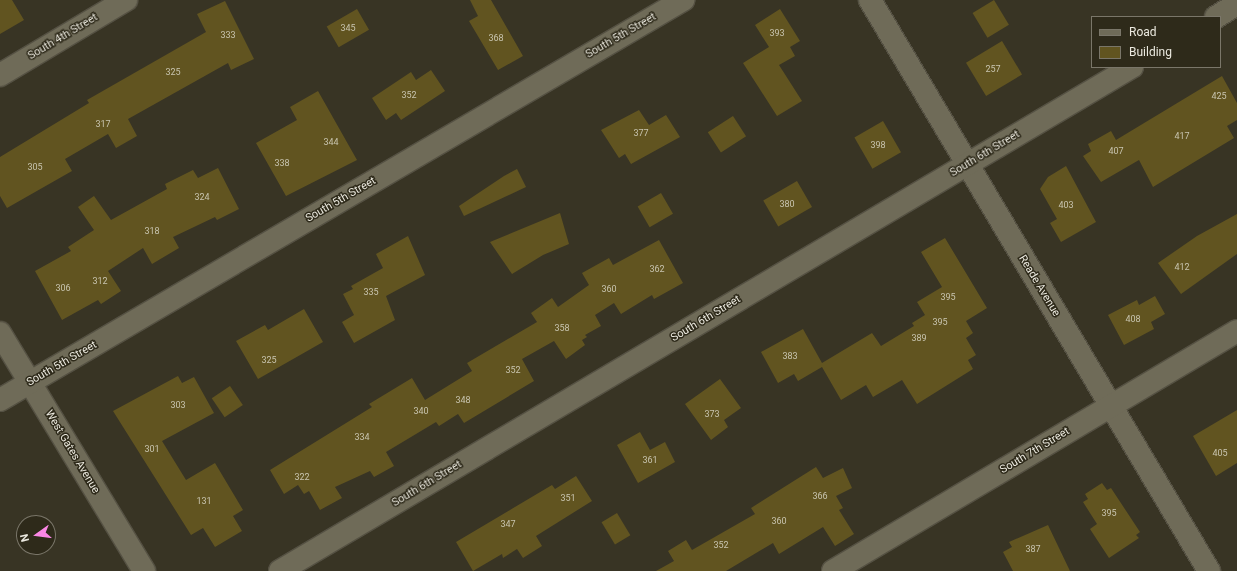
<!DOCTYPE html>
<html>
<head>
<meta charset="utf-8">
<style>
	body { margin:0 }
	#map { position:relative; width:1237px; height:571px; overflow:hidden; background:#383424; font-family:Roboto,sans-serif }
	div>[style] { position:absolute }
	[style*='--x'] { left:calc(var(--x)*1px); top:calc(var(--y)*1px); width:calc(var(--w)*1px); rotate:calc(var(--a)*1deg) }
	.building>* { inset:0; background:#615420; transform-origin:0 0 }
	.roads { filter:drop-shadow(1px 0 #555143) drop-shadow(-1px 0 #555143) drop-shadow(0 1px #555143) drop-shadow(0 -1px #555143) }
	.street>* { height:22px; margin:-11px; padding:0 11px; transform-origin:11px; border-radius:11px; background:#6f6b58 }
	span { translate:-50% -50%; white-space:nowrap; text-align:center; line-height:1.15; -webkit-text-stroke:3px #2e2a1a; paint-order:stroke }
	.number-label { font-size:9px; color:#c8c4af }
	.number-label span { -webkit-text-stroke-width:0 }
	.street-label { font-size:11px; color:#ebe9df }
	.legend { position:absolute; left:1091px; top:16px; width:130px; height:52px; box-sizing:border-box; background:#2e2a1a; border:1px solid #7a7669; margin:0; padding:5px 7px; list-style:none; font-size:12px; color:#ebe9df }
	.legend li { display:flex; align-items:center; gap:8px; height:20px }
	.legend b { width:20px; border:1px solid #7a7669 }
	.north { position:absolute; left:16px; top:515px; width:40px; height:40px; box-sizing:border-box; background:#2e2a1a; border:1px solid #7a7669; border-radius:50%; rotate:256deg; font-size:11px; font-weight:700; line-height:16px; text-align:center; color:#ebe9df }
	.north::after { content:''; display:block; margin:auto; width:14px; height:18px; background:#fb87e5; clip-path:polygon(50% 0,100% 100%,50% 72%,0 100%) }
</style>
</head>
<body>
<div id="map">
	<div class="building">
		<div style="clip-path:polygon(0 0,12px 0,24px 20px,0 34px)"></div>
		<div style="clip-path:polygon(470px 0,491px 0,523px 56px,498px 70px,469px 21px,478px 16px)"></div>
		<div style="left:994px;top:0;width:29px;height:25px;rotate:59deg"></div>
		<div style="clip-path:polygon(225px 1px,254px 59px,231px 70px,228px 63px,128px 119px,137px 136px,116px 148px,108px 134px,65px 159px,72px 171px,7px 208px,0 196px,0 157px,89px 103px,87px 100px,206px 32px,197px 14px)"></div>
		<div style="left:357px;top:9px;width:24px;height:35px;rotate:60deg"></div>
		<div style="clip-path:polygon(780px 9px,800px 41px,790px 47px,795px 56px,779px 65px,802px 101px,777px 116px,743px 63px,769px 47px,755px 25px)"></div>
		<div style="left:1002px;top:41px;width:39px;height:42px;rotate:59deg"></div>
		<div style="clip-path:polygon(431px 70px,445px 91px,401px 120px,396px 113px,386px 120px,372px 98px,411px 72px,416px 80px)"></div>
		<div style="clip-path:polygon(1222px 76px,1237px 103px,1237px 120px,1227px 126px,1234px 138px,1153px 187px,1139px 160px,1101px 182px,1083px 156px,1091px 151px,1088px 144px,1111px 131px,1116px 140px)"></div>
		<div style="clip-path:polygon(318px 91px,357px 160px,286px 196px,256px 143px,297px 120px,290px 107px)"></div>
		<div style="clip-path:polygon(639px 110px,649px 125px,666px 115px,680px 137px,631px 164px,625px 154px,619px 158px,601px 130px)"></div>
		<div style="left:733px;top:116px;width:24px;height:30px;rotate:57deg"></div>
		<div style="left:883px;top:121px;width:36px;height:33px;rotate:60deg"></div>
		<div style="clip-path:polygon(1066px 166px,1096px 222px,1061px 242px,1050px 223px,1057px 219px,1040px 189px,1048px 177px)"></div>
		<div style="clip-path:polygon(218px 168px,239px 209px,217px 220px,215px 217px,173px 237px,179px 248px,152px 264px,143px 248px,108px 271px,121px 291px,101px 304px,98px 300px,62px 320px,35px 271px,71px 251px,68px 247px,94px 230px,78px 207px,94px 196px,111px 220px,167px 189px,165px 184px,193px 170px,198px 178px)"></div>
		<div style="clip-path:polygon(517px 169px,526px 187px,464px 216px,459px 206px,504px 176px)"></div>
		<div style="left:797px;top:181px;width:30px;height:39px;rotate:60deg"></div>
		<div style="left:661px;top:193px;width:24px;height:27px;rotate:60deg"></div>
		<div style="clip-path:polygon(560px 213px,569px 244px,543px 255px,512px 274px,490px 242px)"></div>
		<div style="clip-path:polygon(1237px 214px,1237px 254px,1181px 294px,1158px 263px,1197px 236px)"></div>
		<div style="clip-path:polygon(408px 236px,425px 275px,386px 296px,395px 320px,354px 343px,342px 322px,354px 315px,343px 294px,353px 289px,351px 286px,383px 268px,376px 254px)"></div>
		<div style="clip-path:polygon(945px 238px,987px 308px,966px 321px,973px 333px,966px 338px,976px 355px,968px 360px,973px 369px,917px 404px,902px 380px,873px 397px,866px 385px,841px 400px,822px 367px,798px 381px,794px 374px,778px 383px,761px 352px,803px 329px,822px 363px,872px 333px,881px 346px,914px 326px,912px 323px,925px 315px,917px 302px,942px 287px,921px 252px)"></div>
		<div style="clip-path:polygon(659px 240px,683px 283px,654px 299px,652px 295px,621px 314px,614px 303px,595px 315px,601px 326px,585px 335px,587px 337px,582px 340px,585px 345px,566px 359px,554px 341px,522px 359px,534px 381px,464px 423px,458px 414px,439px 426px,436px 422px,386px 452px,394px 466px,374px 477px,370px 471px,335px 487px,342px 498px,320px 510px,309px 491px,304px 494px,298px 485px,284px 494px,270px 470px,372px 407px,369px 404px,412px 378px,425px 400px,472px 371px,467px 363px,537px 322px,531px 313px,552px 298px,558px 307px,589px 285px,582px 273px,609px 258px,613px 265px)"></div>
		<div style="clip-path:polygon(1155px 296px,1165px 314px,1151px 322px,1154px 329px,1124px 345px,1108px 315px,1137px 300px,1139px 305px)"></div>
		<div style="clip-path:polygon(304px 309px,323px 342px,258px 379px,236px 341px,265px 325px,268px 330px)"></div>
		<div style="clip-path:polygon(178px 376px,182px 383px,194px 377px,214px 413px,162px 441px,186px 480px,215px 463px,243px 510px,233px 516px,242px 531px,215px 547px,203px 528px,191px 535px,113px 411px)"></div>
		<div style="clip-path:polygon(720px 379px,741px 408px,724px 420px,728px 427px,711px 440px,685px 404px)"></div>
		<div style="left:230px;top:386px;width:23px;height:22px;rotate:56deg"></div>
		<div style="clip-path:polygon(1237px 410px,1237px 463px,1216px 476px,1193px 436px)"></div>
		<div style="clip-path:polygon(640px 432px,650px 450px,665px 442px,675px 462px,638px 483px,617px 445px)"></div>
		<div style="clip-path:polygon(816px 467px,823px 478px,843px 468px,852px 488px,836px 496px,843px 508px,839px 510px,854px 534px,835px 546px,823px 527px,779px 554px,773px 543px,726px 571px,656px 571px,674px 561px,668px 551px,686px 540px,692px 550px,755px 514px,751px 508px)"></div>
		<div style="clip-path:polygon(576px 476px,592px 501px,536px 536px,542px 546px,523px 558px,517px 549px,503px 558px,502px 554px,473px 571px,456px 542px,552px 485px,555px 489px)"></div>
		<div style="clip-path:polygon(1102px 483px,1107px 490px,1111px 488px,1140px 532px,1136px 535px,1139px 538px,1109px 558px,1090px 529px,1097px 524px,1083px 502px,1088px 499px,1085px 494px)"></div>
		<div style="left:617px;top:513px;width:26px;height:18px;rotate:59deg"></div>
		<div style="clip-path:polygon(1048px 525px,1070px 571px,1013px 571px,1003px 552px,1012px 547px,1009px 542px)"></div>
	</div>
	<div class="roads">
		<div class="street">
			<div style="--x:870;--y:0;--w:664;--a:59.3"></div>
			<div style="--x:1216;--y:17;--w:25;--a:-32"></div>
			<div style="--x:0;--y:75;--w:147;--a:-30.8"></div>
			<div style="--x:0;--y:333;--w:278;--a:58.8"></div>
			<div style="--x:0;--y:400;--w:792;--a:-30.36"></div>
			<div style="--x:280;--y:571;--w:990;--a:-30.61"></div>
			<div style="--x:833;--y:571;--w:470;--a:-30.7"></div>
		</div>
	</div>
	<div class="number-label">
		<span style="left:348px;top:28px">345</span>
		<span style="left:777px;top:33px">393</span>
		<span style="left:228px;top:35px">333</span>
		<span style="left:496px;top:38px">368</span>
		<span style="left:993px;top:69px">257</span>
		<span style="left:173px;top:72px">325</span>
		<span style="left:409px;top:95px">352</span>
		<span style="left:1219px;top:96px">425</span>
		<span style="left:103px;top:124px">317</span>
		<span style="left:641px;top:133px">377</span>
		<span style="left:1182px;top:136px">417</span>
		<span style="left:331px;top:142px">344</span>
		<span style="left:878px;top:145px">398</span>
		<span style="left:1116px;top:151px">407</span>
		<span style="left:282px;top:163px">338</span>
		<span style="left:35px;top:167px">305</span>
		<span style="left:202px;top:197px">324</span>
		<span style="left:787px;top:204px">380</span>
		<span style="left:1066px;top:205px">403</span>
		<span style="left:152px;top:231px">318</span>
		<span style="left:1182px;top:267px">412</span>
		<span style="left:657px;top:269px">362</span>
		<span style="left:100px;top:281px">312</span>
		<span style="left:63px;top:288px">306</span>
		<span style="left:609px;top:289px">360</span>
		<span style="left:371px;top:292px">335</span>
		<span style="left:948px;top:297px">395</span>
		<span style="left:1133px;top:319px">408</span>
		<span style="left:940px;top:322px">395</span>
		<span style="left:562px;top:328px">358</span>
		<span style="left:919px;top:338px">389</span>
		<span style="left:790px;top:356px">383</span>
		<span style="left:269px;top:360px">325</span>
		<span style="left:513px;top:370px">352</span>
		<span style="left:463px;top:400px">348</span>
		<span style="left:178px;top:405px">303</span>
		<span style="left:421px;top:411px">340</span>
		<span style="left:712px;top:414px">373</span>
		<span style="left:362px;top:437px">334</span>
		<span style="left:152px;top:449px">301</span>
		<span style="left:1220px;top:453px">405</span>
		<span style="left:650px;top:460px">361</span>
		<span style="left:302px;top:477px">322</span>
		<span style="left:820px;top:496px">366</span>
		<span style="left:568px;top:498px">351</span>
		<span style="left:204px;top:501px">131</span>
		<span style="left:1109px;top:513px">395</span>
		<span style="left:779px;top:521px">360</span>
		<span style="left:508px;top:524px">347</span>
		<span style="left:721px;top:545px">352</span>
		<span style="left:1033px;top:549px">387</span>
	</div>
	<div class="street-label">
		<span style="left:621px;top:36px;rotate:-30deg">South 5th Street</span>
		<span style="left:63px;top:37px;rotate:-31deg">South 4th Street</span>
		<span style="left:985px;top:154px;rotate:-31deg">South 6th Street</span>
		<span style="left:341px;top:200px;rotate:-30deg">South 5th Street</span>
		<span style="left:1039px;top:286px;rotate:59deg">Reade Avenue</span>
		<span style="left:706px;top:319px;rotate:-31deg">South 6th Street</span>
		<span style="left:62px;top:364px;rotate:-30deg">South 5th Street</span>
		<span style="left:1035px;top:451px;rotate:-31deg">South 7th Street</span>
		<span style="left:72px;top:452px;rotate:59deg">West Gates Avenue</span>
		<span style="left:427px;top:484px;rotate:-31deg">South 6th Street</span>
	</div>
	<ul class="legend">
	<li><b style="height:5px;background:#6f6b58"></b>Road</li>
	<li><b style="height:11px;background:#615420"></b>Building</li>
	</ul>
	<div class="north">N</div>
</div>
</body>
</html>
